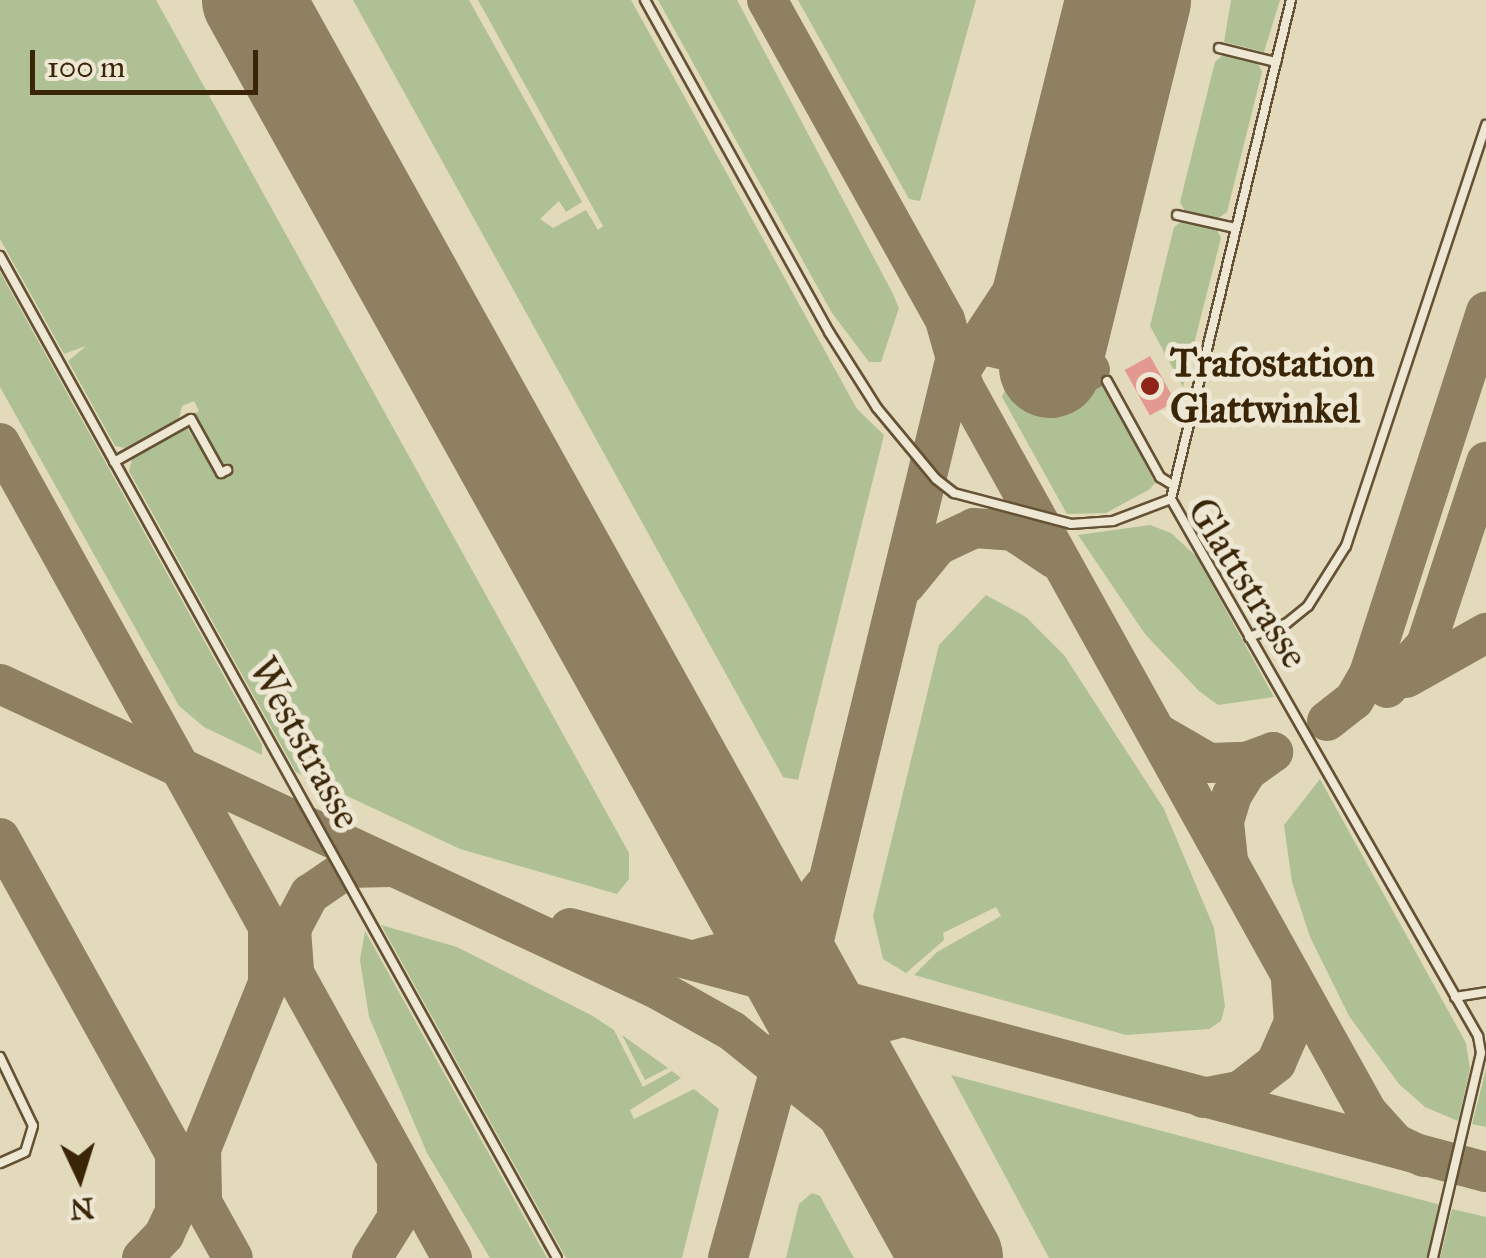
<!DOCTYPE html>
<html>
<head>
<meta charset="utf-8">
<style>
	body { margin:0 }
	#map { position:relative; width:1486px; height:1258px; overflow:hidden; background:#e3dabb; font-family:"IM FELL Great Primer",serif }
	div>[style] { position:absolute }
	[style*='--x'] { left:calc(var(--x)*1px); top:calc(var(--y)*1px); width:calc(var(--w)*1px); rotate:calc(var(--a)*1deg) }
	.green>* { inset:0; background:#afc194 }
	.taxiway>* { height:40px; margin:-20px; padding:0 20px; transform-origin:20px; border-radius:20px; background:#8f8061 }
	.runway>* { height:102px; margin:-51px; padding:0 51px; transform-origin:51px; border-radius:51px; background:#8f8061 }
	.building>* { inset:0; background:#e3998f; transform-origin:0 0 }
	.roads { filter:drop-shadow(2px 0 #655234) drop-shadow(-2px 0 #655234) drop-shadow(0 2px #655234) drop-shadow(0 -2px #655234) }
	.service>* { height:8px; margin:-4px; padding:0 4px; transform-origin:4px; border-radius:4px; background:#ede7d3 }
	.dots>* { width:28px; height:28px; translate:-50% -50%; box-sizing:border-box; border:5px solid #ede7d3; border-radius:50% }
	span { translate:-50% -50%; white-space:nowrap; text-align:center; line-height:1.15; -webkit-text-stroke:10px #ede7d3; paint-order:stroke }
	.poi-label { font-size:40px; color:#3b2507; font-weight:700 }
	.left { translate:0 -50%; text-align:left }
	.street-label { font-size:40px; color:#3b2507 }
	.north { position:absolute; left:30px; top:1128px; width:100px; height:100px; -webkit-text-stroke:8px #ede7d3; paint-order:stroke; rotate:176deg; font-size:28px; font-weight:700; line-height:40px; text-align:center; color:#3b2507 }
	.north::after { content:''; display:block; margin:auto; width:35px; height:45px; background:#3b2507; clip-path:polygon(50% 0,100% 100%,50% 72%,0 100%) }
	.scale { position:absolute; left:30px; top:50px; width:228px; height:45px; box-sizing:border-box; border:5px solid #3b2507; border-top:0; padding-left:12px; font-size:30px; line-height:35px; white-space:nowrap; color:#3b2507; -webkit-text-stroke:8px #ede7d3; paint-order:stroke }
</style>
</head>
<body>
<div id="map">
	<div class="green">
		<div style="clip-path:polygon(0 0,156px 0,629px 853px,629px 879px,617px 894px,460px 849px,296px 772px,129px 471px,133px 455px,187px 428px,219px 477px,231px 471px,222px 469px,193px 415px,199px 411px,194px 401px,182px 406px,178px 423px,130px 449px,115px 446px,68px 361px,86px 346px,64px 354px,0 239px)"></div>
		<div style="clip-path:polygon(353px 0,469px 0,582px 202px,566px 212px,559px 201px,540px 219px,553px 228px,586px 210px,598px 230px,603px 226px,478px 0,631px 0,857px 409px,884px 435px,798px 780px,783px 777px)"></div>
		<div style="clip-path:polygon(658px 0,737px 0,892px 292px,899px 308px,881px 362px,869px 362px,832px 313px)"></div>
		<div style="clip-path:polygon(798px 0,976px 0,920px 201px,909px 199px)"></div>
		<div style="clip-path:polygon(1109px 0,1175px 0,1085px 359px,1067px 355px,1082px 294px,1058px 287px,1042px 349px,1024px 344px)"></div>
		<div style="clip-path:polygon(1231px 0,1280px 0,1264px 52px,1224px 42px)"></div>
		<div style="clip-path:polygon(1223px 55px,1258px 63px,1262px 72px,1227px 212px,1217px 219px,1186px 213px,1180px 202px,1215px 62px)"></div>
		<div style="clip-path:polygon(1182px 221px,1217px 230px,1221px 238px,1183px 387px,1150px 326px,1174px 227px)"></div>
		<div style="clip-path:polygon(0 272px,262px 745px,262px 755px,204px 727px,179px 706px,0 387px)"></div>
		<div style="clip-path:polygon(1017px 361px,1102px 382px,1155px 483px,1150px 489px,1106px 513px,1067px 514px,1002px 397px)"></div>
		<div style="clip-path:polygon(1150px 525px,1171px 533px,1196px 556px,1274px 697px,1218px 705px,1199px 691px,1145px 634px,1078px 535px)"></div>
		<div style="clip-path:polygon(986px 595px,1026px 617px,1064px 655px,1164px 809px,1214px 928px,1225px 1006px,1221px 1021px,1209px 1029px,1126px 1035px,914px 975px,937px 952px,1001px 916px,996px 907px,943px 933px,944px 940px,906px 973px,883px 959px,873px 916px,939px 645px)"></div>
		<div style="clip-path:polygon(1320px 779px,1466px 1043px,1470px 1069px,1458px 1121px,1425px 1107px,1399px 1084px,1349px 1016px,1310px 937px,1292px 882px,1284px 825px)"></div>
		<div style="clip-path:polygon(381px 925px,457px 947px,591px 1015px,614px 1030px,643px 1087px,672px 1071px,681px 1078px,630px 1110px,634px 1119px,694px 1089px,719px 1109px,682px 1258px,566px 1258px)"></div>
		<div style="clip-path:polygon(365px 931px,547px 1258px,490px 1258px,427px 1153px,369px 1017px,360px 960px)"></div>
		<div style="clip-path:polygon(622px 1035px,668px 1068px,645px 1080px)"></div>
		<div style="clip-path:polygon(1486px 1069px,1486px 1127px,1472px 1124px)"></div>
		<div style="clip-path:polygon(951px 1075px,1441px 1205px,1428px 1258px,1049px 1258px)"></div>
		<div style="clip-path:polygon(812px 1193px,820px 1196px,854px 1258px,786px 1258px,799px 1204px)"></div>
		<div style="clip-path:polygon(1452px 1209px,1486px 1217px,1486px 1258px,1440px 1258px)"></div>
	</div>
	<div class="taxiway">
		<div style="--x:767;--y:0;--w:366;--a:60.9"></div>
		<div style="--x:945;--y:320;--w:70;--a:74.2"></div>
		<div style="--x:964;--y:387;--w:829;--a:60.93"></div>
		<div style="--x:1367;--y:1112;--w:43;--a:47.8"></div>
		<div style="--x:1396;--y:1144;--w:31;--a:25"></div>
		<div style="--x:966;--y:362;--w:21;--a:-65"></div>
		<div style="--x:975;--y:343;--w:118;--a:13.2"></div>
		<div style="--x:954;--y:380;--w:105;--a:-56.6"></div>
		<div style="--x:1012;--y:292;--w:301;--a:-76"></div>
		<div style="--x:0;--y:443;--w:932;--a:60.99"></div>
		<div style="--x:906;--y:584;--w:50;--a:-50.6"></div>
		<div style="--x:938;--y:545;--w:40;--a:-25"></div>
		<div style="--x:974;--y:528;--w:39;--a:4"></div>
		<div style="--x:1013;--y:531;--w:50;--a:33.7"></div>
		<div style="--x:1406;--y:678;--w:92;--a:-29.4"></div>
		<div style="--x:0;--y:684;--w:724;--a:24.9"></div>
		<div style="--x:657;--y:989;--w:86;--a:29.2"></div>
		<div style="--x:732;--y:1031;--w:139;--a:38.9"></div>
		<div style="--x:840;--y:1118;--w:178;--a:51.8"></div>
		<div style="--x:1387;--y:688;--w:58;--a:-47.8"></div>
		<div style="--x:1426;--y:645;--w:193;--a:-71.8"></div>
		<div style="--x:1327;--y:721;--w:34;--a:-38"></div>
		<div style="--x:1354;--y:700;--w:30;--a:-60"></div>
		<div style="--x:1369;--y:674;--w:381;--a:-72.1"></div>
		<div style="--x:1159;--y:734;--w:58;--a:30.1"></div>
		<div style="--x:1209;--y:763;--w:37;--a:-2"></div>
		<div style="--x:1246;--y:762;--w:29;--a:-20"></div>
		<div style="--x:1273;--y:752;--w:32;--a:144"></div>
		<div style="--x:1247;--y:771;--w:28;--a:122"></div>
		<div style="--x:1232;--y:795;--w:28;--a:107"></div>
		<div style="--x:1224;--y:822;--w:37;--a:84"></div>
		<div style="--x:0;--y:838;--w:480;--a:61"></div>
		<div style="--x:570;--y:928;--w:948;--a:14.92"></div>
		<div style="--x:701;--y:958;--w:71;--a:-14.6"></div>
		<div style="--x:770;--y:940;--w:34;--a:-37"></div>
		<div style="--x:797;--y:920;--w:41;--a:-52"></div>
		<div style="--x:294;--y:970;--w:41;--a:-94.2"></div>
		<div style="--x:291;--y:929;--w:40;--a:-62"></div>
		<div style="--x:310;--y:894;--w:46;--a:-34.4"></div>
		<div style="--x:348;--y:868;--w:42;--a:-1.4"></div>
		<div style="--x:779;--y:1082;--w:64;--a:-43.7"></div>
		<div style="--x:825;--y:1038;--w:73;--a:-15.2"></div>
		<div style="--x:1203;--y:1098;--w:38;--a:-11"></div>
		<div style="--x:1240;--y:1091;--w:46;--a:-37.9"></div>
		<div style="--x:1276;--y:1063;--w:45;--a:-66.3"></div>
		<div style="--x:1294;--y:1022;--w:42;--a:-94.1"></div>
		<div style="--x:202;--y:1199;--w:50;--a:-91.1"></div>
		<div style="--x:201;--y:1149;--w:179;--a:-68"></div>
		<div style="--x:268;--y:983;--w:52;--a:-90"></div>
		<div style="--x:142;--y:1258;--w:32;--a:-46"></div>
		<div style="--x:164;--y:1235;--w:26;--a:-65"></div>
		<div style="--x:175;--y:1211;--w:54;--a:-90"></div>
		<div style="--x:372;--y:1258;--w:47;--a:-58"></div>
		<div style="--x:397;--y:1218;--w:53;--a:-90"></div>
		<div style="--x:728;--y:1258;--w:279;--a:-74.6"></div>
		<div style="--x:802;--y:989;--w:646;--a:-76.31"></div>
	</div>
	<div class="runway">
		<div style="--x:253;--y:0;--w:1439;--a:60.94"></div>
		<div style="--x:1050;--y:367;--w:378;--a:-76.2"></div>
	</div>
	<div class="building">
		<div style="left:1150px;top:356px;width:52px;height:29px;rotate:61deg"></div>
	</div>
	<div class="roads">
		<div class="service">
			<div style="--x:645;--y:0;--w:380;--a:61"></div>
			<div style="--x:829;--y:332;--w:90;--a:57.7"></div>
			<div style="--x:877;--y:408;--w:92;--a:50.3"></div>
			<div style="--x:936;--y:479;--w:23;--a:38"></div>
			<div style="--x:954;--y:493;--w:121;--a:14.8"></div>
			<div style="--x:1071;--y:524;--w:42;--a:-4.1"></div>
			<div style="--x:1113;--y:521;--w:62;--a:-20.8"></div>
			<div style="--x:1171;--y:499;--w:619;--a:60.24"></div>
			<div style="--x:1478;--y:1036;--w:17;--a:80"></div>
			<div style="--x:1481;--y:1053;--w:211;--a:103.2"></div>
			<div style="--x:1219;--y:48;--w:59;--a:13.8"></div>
			<div style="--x:1177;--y:215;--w:59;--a:12.6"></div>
			<div style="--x:0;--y:256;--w:1146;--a:60.93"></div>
			<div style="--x:1107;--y:381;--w:110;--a:61.1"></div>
			<div style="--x:1160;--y:477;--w:13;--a:32"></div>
			<div style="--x:114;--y:462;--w:88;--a:-29.2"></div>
			<div style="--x:191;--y:419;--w:62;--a:60.9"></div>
			<div style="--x:221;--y:473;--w:7;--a:-27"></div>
			<div style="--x:1171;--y:499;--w:513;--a:-76.48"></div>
			<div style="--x:1249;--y:637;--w:40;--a:-20.2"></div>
			<div style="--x:1287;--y:623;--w:27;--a:-39"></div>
			<div style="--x:1308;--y:606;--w:71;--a:-57.7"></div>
			<div style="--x:1346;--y:546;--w:444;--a:-71.6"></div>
			<div style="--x:1455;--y:997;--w:31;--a:-9"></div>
			<div style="--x:0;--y:1057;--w:76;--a:64.4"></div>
			<div style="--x:33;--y:1126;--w:27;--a:107"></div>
			<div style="--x:25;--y:1152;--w:27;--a:156"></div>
		</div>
	</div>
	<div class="dots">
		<div style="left:1150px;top:386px;background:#8f2418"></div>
	</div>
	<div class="poi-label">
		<span class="left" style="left:1170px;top:386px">Trafostation<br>Glattwinkel</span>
	</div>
	<div class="street-label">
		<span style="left:1248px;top:583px;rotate:58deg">Glattstrasse</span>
		<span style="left:305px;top:743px;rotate:61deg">Weststrasse</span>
	</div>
	<div class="north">N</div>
	<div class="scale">100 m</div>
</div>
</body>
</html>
